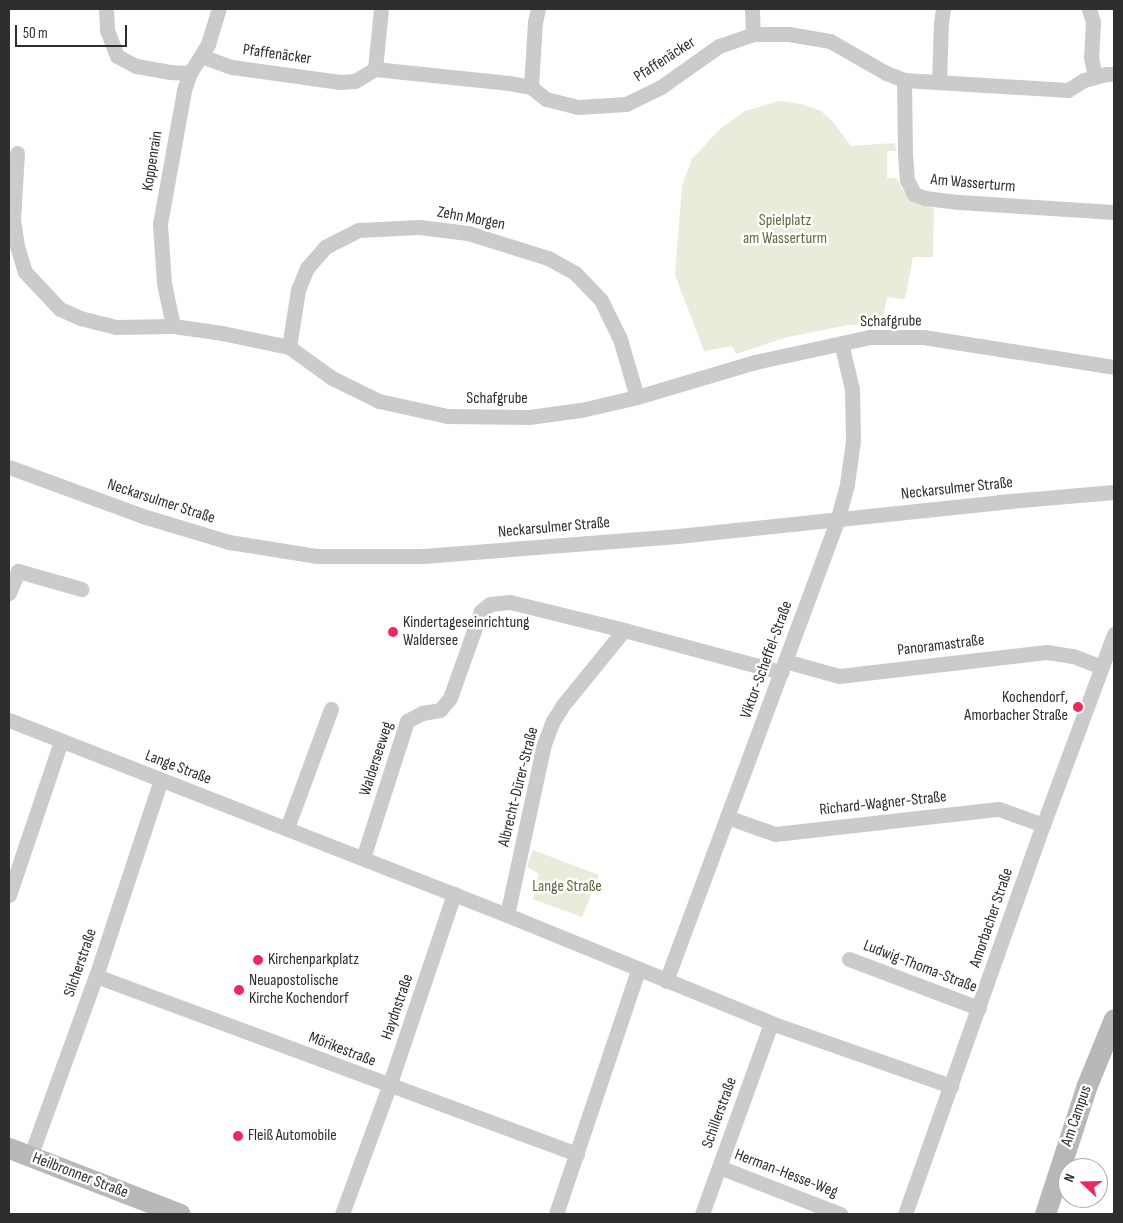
<!DOCTYPE html>
<html>
<head>
<meta charset="utf-8">
<style>
	body { margin:0 }
	#map { position:relative; width:1123px; height:1223px; overflow:hidden; background:#fff; font-family:"Sofia Sans Condensed",sans-serif }
	div>[style] { position:absolute }
	[style*='--x'] { left:calc(var(--x)*1px); top:calc(var(--y)*1px); width:calc(var(--w)*1px); rotate:calc(var(--a)*1deg) }
	.green>* { inset:0; background:#e7ecdb }
	.street>* { height:15px; margin:-7.5px; padding:0 7.5px; transform-origin:7.5px; border-radius:7.5px; background:#cbcbcb }
	.secondary>* { height:21px; margin:-10.5px; padding:0 10.5px; transform-origin:10.5px; border-radius:10.5px; background:#b8b8b8 }
	.dots>* { width:14px; height:14px; translate:-50% -50%; box-sizing:border-box; border:2px solid #fff; border-radius:50% }
	span { translate:-50% -50%; white-space:nowrap; text-align:center; line-height:1.15; -webkit-text-stroke:5px #fff; paint-order:stroke }
	.street-label { font-size:16px; color:#2e2e2e }
	.park-label { font-size:16px; color:#5a6b39 }
	.poi-label { font-size:16px; color:#2e2e2e }
	.left { translate:0 -50%; text-align:left }
	.right { translate:-100% -50%; text-align:right }
	.frame { position:absolute; inset:0; border:10px solid #2e2e2e; pointer-events:none }
	.north { position:absolute; left:1058px; top:1158px; width:50px; height:50px; box-sizing:border-box; background:#fff; border:1px solid #ababab; border-radius:50%; rotate:291deg; font-size:14px; font-weight:700; line-height:20px; text-align:center; color:#2e2e2e }
	.north::after { content:''; display:block; margin:auto; width:18px; height:22px; background:#ed285c; clip-path:polygon(50% 0,100% 100%,50% 72%,0 100%) }
	.scale { position:absolute; left:15px; top:25px; width:112px; height:22px; box-sizing:border-box; border:2px solid #2e2e2e; border-top:0; padding-left:6px; font-size:15px; line-height:18px; white-space:nowrap; color:#2e2e2e; -webkit-text-stroke:4px #fff; paint-order:stroke }
</style>
</head>
<body>
<div id="map">
	<div class="green">
		<div style="clip-path:polygon(779px 101px,802px 104px,821px 111px,833px 122px,851px 146px,894px 143px,897px 151px,887px 151px,887px 178px,897px 178px,902px 189px,913px 202px,934px 208px,933px 257px,913px 257px,905px 299px,887px 297px,882px 323px,848px 325px,788px 337px,736px 354px,732px 346px,704px 351px,675px 275px,682px 186px,692px 159px,721px 128px,745px 111px)"></div>
		<div style="clip-path:polygon(533px 850px,599px 875px,582px 917px,533px 899px,539px 874px,527px 867px)"></div>
	</div>
	<div class="street">
		<div style="--x:106;--y:9;--w:21;--a:87"></div>
		<div style="--x:107;--y:30;--w:28;--a:69"></div>
		<div style="--x:117;--y:56;--w:21;--a:28"></div>
		<div style="--x:136;--y:66;--w:34;--a:10"></div>
		<div style="--x:169;--y:72;--w:21;--a:3"></div>
		<div style="--x:752;--y:9;--w:25;--a:88"></div>
		<div style="--x:1089;--y:9;--w:14;--a:73"></div>
		<div style="--x:1093;--y:22;--w:35;--a:93"></div>
		<div style="--x:1091;--y:57;--w:20;--a:79"></div>
		<div style="--x:201;--y:56;--w:33;--a:20"></div>
		<div style="--x:232;--y:67;--w:109;--a:7.9"></div>
		<div style="--x:340;--y:82;--w:15;--a:-4"></div>
		<div style="--x:355;--y:81;--w:23;--a:-31"></div>
		<div style="--x:375;--y:69;--w:135;--a:6"></div>
		<div style="--x:509;--y:83;--w:22;--a:10"></div>
		<div style="--x:531;--y:87;--w:19;--a:39"></div>
		<div style="--x:546;--y:99;--w:33;--a:14"></div>
		<div style="--x:578;--y:107;--w:48;--a:-3.6"></div>
		<div style="--x:626;--y:104;--w:39;--a:-26"></div>
		<div style="--x:661;--y:87;--w:71;--a:-35.3"></div>
		<div style="--x:719;--y:46;--w:36;--a:-19"></div>
		<div style="--x:753;--y:34;--w:36;--a:0"></div>
		<div style="--x:789;--y:34;--w:42;--a:9.7"></div>
		<div style="--x:830;--y:41;--w:64;--a:29.7"></div>
		<div style="--x:886;--y:73;--w:19;--a:21"></div>
		<div style="--x:904;--y:80;--w:164;--a:3.5"></div>
		<div style="--x:1068;--y:90;--w:19;--a:-32"></div>
		<div style="--x:1084;--y:80;--w:23;--a:-15"></div>
		<div style="--x:1106;--y:74;--w:8;--a:0"></div>
		<div style="--x:375;--y:69;--w:60;--a:-84.3"></div>
		<div style="--x:904;--y:80;--w:73;--a:89.2"></div>
		<div style="--x:905;--y:153;--w:27;--a:86"></div>
		<div style="--x:907;--y:180;--w:16;--a:63"></div>
		<div style="--x:914;--y:194;--w:12;--a:20"></div>
		<div style="--x:925;--y:198;--w:34;--a:7"></div>
		<div style="--x:959;--y:202;--w:155;--a:3.7"></div>
		<div style="--x:939;--y:82;--w:59;--a:-88.1"></div>
		<div style="--x:941;--y:23;--w:14;--a:-82"></div>
		<div style="--x:531;--y:87;--w:65;--a:-86.5"></div>
		<div style="--x:535;--y:22;--w:13;--a:-77"></div>
		<div style="--x:17;--y:153;--w:67;--a:93.4"></div>
		<div style="--x:13;--y:220;--w:26;--a:81"></div>
		<div style="--x:17;--y:246;--w:27;--a:73"></div>
		<div style="--x:25;--y:272;--w:51;--a:46.6"></div>
		<div style="--x:60;--y:309;--w:22;--a:24"></div>
		<div style="--x:80;--y:318;--w:37;--a:14"></div>
		<div style="--x:116;--y:327;--w:57;--a:-1"></div>
		<div style="--x:173;--y:326;--w:49;--a:8.1"></div>
		<div style="--x:222;--y:333;--w:68;--a:11.8"></div>
		<div style="--x:289;--y:347;--w:53;--a:35.8"></div>
		<div style="--x:332;--y:378;--w:52;--a:26.1"></div>
		<div style="--x:379;--y:401;--w:70;--a:12.4"></div>
		<div style="--x:447;--y:416;--w:82;--a:0.7"></div>
		<div style="--x:529;--y:417;--w:52;--a:-7.7"></div>
		<div style="--x:581;--y:410;--w:57;--a:-13.1"></div>
		<div style="--x:637;--y:397;--w:123;--a:-16.5"></div>
		<div style="--x:755;--y:362;--w:118;--a:-12.3"></div>
		<div style="--x:870;--y:337;--w:53;--a:0"></div>
		<div style="--x:923;--y:337;--w:193;--a:8.9"></div>
		<div style="--x:173;--y:326;--w:44;--a:-101.8"></div>
		<div style="--x:164;--y:283;--w:59;--a:-93.9"></div>
		<div style="--x:160;--y:224;--w:136;--a:-79.8"></div>
		<div style="--x:184;--y:90;--w:18;--a:-71"></div>
		<div style="--x:190;--y:73;--w:34;--a:-58"></div>
		<div style="--x:208;--y:44;--w:37;--a:-73"></div>
		<div style="--x:289;--y:347;--w:58;--a:-81"></div>
		<div style="--x:298;--y:290;--w:24;--a:-68"></div>
		<div style="--x:307;--y:268;--w:28;--a:-49"></div>
		<div style="--x:325;--y:247;--w:38;--a:-27"></div>
		<div style="--x:359;--y:230;--w:60;--a:-2.9"></div>
		<div style="--x:419;--y:227;--w:49;--a:7"></div>
		<div style="--x:468;--y:233;--w:84;--a:17.4"></div>
		<div style="--x:548;--y:258;--w:31;--a:29"></div>
		<div style="--x:575;--y:273;--w:37;--a:46"></div>
		<div style="--x:601;--y:300;--w:43;--a:64"></div>
		<div style="--x:620;--y:339;--w:60;--a:73.7"></div>
		<div style="--x:9;--y:467;--w:146;--a:20.1"></div>
		<div style="--x:146;--y:517;--w:87;--a:16.8"></div>
		<div style="--x:229;--y:542;--w:88;--a:9.1"></div>
		<div style="--x:316;--y:556;--w:107;--a:0"></div>
		<div style="--x:423;--y:556;--w:256;--a:-4.5"></div>
		<div style="--x:678;--y:536;--w:323;--a:-6"></div>
		<div style="--x:999;--y:502;--w:115;--a:-5"></div>
		<div style="--x:9;--y:593;--w:24;--a:-68"></div>
		<div style="--x:18;--y:571;--w:66;--a:15.9"></div>
		<div style="--x:785;--y:661;--w:56;--a:15.5"></div>
		<div style="--x:839;--y:676;--w:209;--a:-6.6"></div>
		<div style="--x:1047;--y:652;--w:26;--a:9"></div>
		<div style="--x:1073;--y:656;--w:30;--a:21"></div>
		<div style="--x:9;--y:720;--w:535;--a:21.38"></div>
		<div style="--x:507;--y:915;--w:285;--a:22.2"></div>
		<div style="--x:771;--y:1023;--w:191;--a:19.3"></div>
		<div style="--x:727;--y:817;--w:51;--a:19.5"></div>
		<div style="--x:775;--y:834;--w:225;--a:-6.4"></div>
		<div style="--x:999;--y:809;--w:47;--a:20"></div>
		<div style="--x:287;--y:828;--w:127;--a:-69.7"></div>
		<div style="--x:363;--y:858;--w:144;--a:-72.2"></div>
		<div style="--x:407;--y:721;--w:17;--a:-28"></div>
		<div style="--x:422;--y:713;--w:18;--a:-9"></div>
		<div style="--x:440;--y:710;--w:16;--a:-50"></div>
		<div style="--x:450;--y:698;--w:92;--a:-70.4"></div>
		<div style="--x:481;--y:611;--w:11;--a:-38"></div>
		<div style="--x:490;--y:604;--w:20;--a:-6"></div>
		<div style="--x:510;--y:602;--w:117;--a:13.8"></div>
		<div style="--x:624;--y:630;--w:163;--a:15"></div>
		<div style="--x:9;--y:895;--w:163;--a:-71.3"></div>
		<div style="--x:507;--y:915;--w:175;--a:-77.8"></div>
		<div style="--x:544;--y:744;--w:25;--a:-69"></div>
		<div style="--x:553;--y:721;--w:19;--a:-58"></div>
		<div style="--x:563;--y:705;--w:97;--a:-50.9"></div>
		<div style="--x:849;--y:959;--w:139;--a:20.7"></div>
		<div style="--x:96;--y:976;--w:513;--a:20.31"></div>
		<div style="--x:666;--y:981;--w:494;--a:-69.6"></div>
		<div style="--x:838;--y:518;--w:35;--a:-75"></div>
		<div style="--x:847;--y:484;--w:43;--a:-82.1"></div>
		<div style="--x:853;--y:441;--w:52;--a:-91.1"></div>
		<div style="--x:852;--y:389;--w:47;--a:-103.4"></div>
		<div style="--x:30;--y:1157;--w:193;--a:-70"></div>
		<div style="--x:96;--y:976;--w:206;--a:-71.7"></div>
		<div style="--x:719;--y:1167;--w:130;--a:21.2"></div>
		<div style="--x:342;--y:1214;--w:136;--a:-69.8"></div>
		<div style="--x:389;--y:1086;--w:203;--a:-71.3"></div>
		<div style="--x:556;--y:1214;--w:257;--a:-71.4"></div>
		<div style="--x:702;--y:1214;--w:203;--a:-70.1"></div>
		<div style="--x:905;--y:1214;--w:413;--a:-70.5"></div>
		<div style="--x:1043;--y:825;--w:204;--a:-69.6"></div>
	</div>
	<div class="secondary">
		<div style="--x:9;--y:1148;--w:183;--a:21.1"></div>
		<div style="--x:1045;--y:1214;--w:136;--a:-72"></div>
		<div style="--x:1087;--y:1085;--w:71;--a:-67.8"></div>
	</div>
	<div class="dots">
		<div style="left:393px;top:632px;background:#ed285c"></div>
		<div style="left:1078px;top:707px;background:#ed285c"></div>
		<div style="left:258px;top:960px;background:#ed285c"></div>
		<div style="left:239px;top:990px;background:#ed285c"></div>
		<div style="left:238px;top:1136px;background:#ed285c"></div>
	</div>
	<div class="street-label">
		<span style="left:277px;top:55px;rotate:8deg">Pfaffenäcker</span>
		<span style="left:665px;top:60px;rotate:-33deg">Pfaffenäcker</span>
		<span style="left:153px;top:161px;rotate:-81deg">Koppenrain</span>
		<span style="left:973px;top:184px;rotate:5deg">Am Wasserturm</span>
		<span style="left:471px;top:219px;rotate:11deg">Zehn Morgen</span>
		<span style="left:891px;top:322px;rotate:-1deg">Schafgrube</span>
		<span style="left:497px;top:399px">Schafgrube</span>
		<span style="left:957px;top:489px;rotate:-6deg">Neckarsulmer Straße</span>
		<span style="left:161px;top:502px;rotate:18deg">Neckarsulmer Straße</span>
		<span style="left:554px;top:528px;rotate:-5deg">Neckarsulmer Straße</span>
		<span style="left:941px;top:646px;rotate:-7deg">Panoramastraße</span>
		<span style="left:767px;top:660px;rotate:-70deg">Viktor-Scheffel-Straße</span>
		<span style="left:377px;top:759px;rotate:-72deg">Walderseeweg</span>
		<span style="left:178px;top:768px;rotate:21deg">Lange Straße</span>
		<span style="left:519px;top:787px;rotate:-76deg">Albrecht-Dürer-Straße</span>
		<span style="left:883px;top:804px;rotate:-6deg">Richard-Wagner-Straße</span>
		<span style="left:992px;top:918px;rotate:-71deg">Amorbacher Straße</span>
		<span style="left:81px;top:963px;rotate:-71deg">Silcherstraße</span>
		<span style="left:920px;top:967px;rotate:21deg">Ludwig-Thoma-Straße</span>
		<span style="left:398px;top:1007px;rotate:-71deg">Haydnstraße</span>
		<span style="left:342px;top:1050px;rotate:21deg">Mörikestraße</span>
		<span style="left:720px;top:1113px;rotate:-70deg">Schillerstraße</span>
		<span style="left:1077px;top:1116px;rotate:-71deg">Am Campus</span>
		<span style="left:786px;top:1174px;rotate:21deg">Herman-Hesse-Weg</span>
		<span style="left:80px;top:1176px;rotate:21deg">Heilbronner Straße</span>
	</div>
	<div class="park-label">
		<span style="left:785px;top:230px">Spielplatz<br>am Wasserturm</span>
		<span style="left:567px;top:887px">Lange Straße</span>
	</div>
	<div class="poi-label">
		<span class="left" style="left:403px;top:632px">Kindertageseinrichtung<br>Waldersee</span>
		<span class="right" style="left:1068px;top:707px">Kochendorf,<br>Amorbacher Straße</span>
		<span class="left" style="left:268px;top:960px">Kirchenparkplatz</span>
		<span class="left" style="left:249px;top:990px">Neuapostolische<br>Kirche Kochendorf</span>
		<span class="left" style="left:248px;top:1136px">Fleiß Automobile</span>
	</div>
	<div class="frame"></div>
	<div class="north">N</div>
	<div class="scale">50 m</div>
</div>
</body>
</html>
